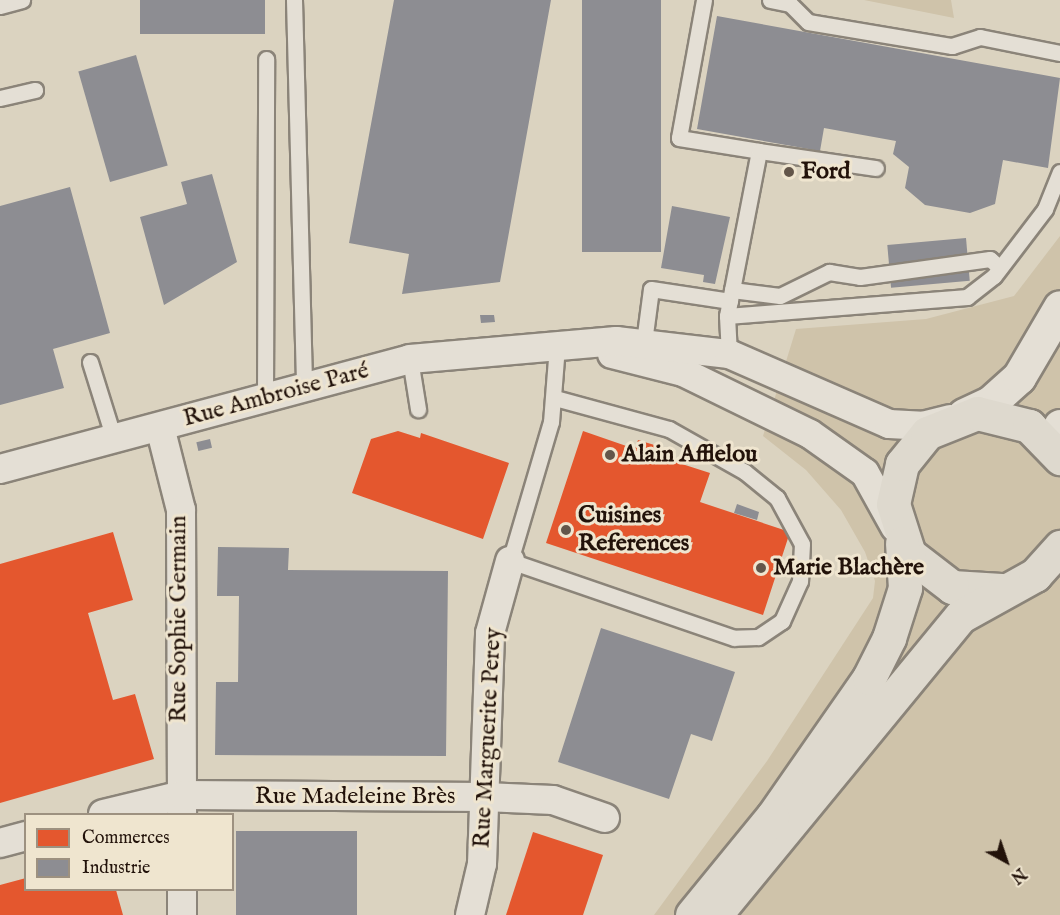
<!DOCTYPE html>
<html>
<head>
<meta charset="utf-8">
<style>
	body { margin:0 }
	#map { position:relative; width:1060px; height:915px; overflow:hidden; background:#dbd3c0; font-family:"IM FELL English",serif }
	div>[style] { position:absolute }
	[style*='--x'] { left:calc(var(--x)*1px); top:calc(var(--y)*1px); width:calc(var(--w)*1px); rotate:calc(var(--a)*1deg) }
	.green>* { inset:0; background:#cfc3aa }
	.shops>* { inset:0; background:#e4572e }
	.industry>* { inset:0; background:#8d8d92; transform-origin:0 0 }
	.roads { filter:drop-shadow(2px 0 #8b8479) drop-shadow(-2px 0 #8b8479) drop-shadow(0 2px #8b8479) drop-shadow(0 -2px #8b8479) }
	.service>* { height:15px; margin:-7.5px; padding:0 7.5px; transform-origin:7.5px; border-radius:7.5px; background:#e4dfd5 }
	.minor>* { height:28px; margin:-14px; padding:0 14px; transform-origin:14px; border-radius:14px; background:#e4dfd5 }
	.tertiary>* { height:33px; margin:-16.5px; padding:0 16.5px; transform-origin:16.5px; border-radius:16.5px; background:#e4dfd5 }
	.primary>* { height:33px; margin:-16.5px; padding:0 16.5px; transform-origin:16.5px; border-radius:16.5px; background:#ded9ce }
	.motorway>* { height:33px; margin:-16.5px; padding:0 16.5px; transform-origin:16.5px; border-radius:16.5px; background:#ded9ce }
	.dots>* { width:16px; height:16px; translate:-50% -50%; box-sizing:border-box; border:3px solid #efe5cf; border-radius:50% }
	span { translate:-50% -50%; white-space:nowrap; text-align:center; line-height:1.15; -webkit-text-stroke:6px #efe5cf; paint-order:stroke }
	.poi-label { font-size:24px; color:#22120a; font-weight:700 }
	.left { translate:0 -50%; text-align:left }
	.street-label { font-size:24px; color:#22120a }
	.legend { position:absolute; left:24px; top:813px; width:210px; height:78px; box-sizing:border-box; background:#efe5cf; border:2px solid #9d9180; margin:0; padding:8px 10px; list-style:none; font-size:18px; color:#22120a }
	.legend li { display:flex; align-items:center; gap:12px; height:30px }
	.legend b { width:30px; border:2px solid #9d9180 }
	.north { position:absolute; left:976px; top:831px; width:60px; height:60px; -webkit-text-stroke:4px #efe5cf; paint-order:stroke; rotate:140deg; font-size:16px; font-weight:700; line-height:24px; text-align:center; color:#22120a }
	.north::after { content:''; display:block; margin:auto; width:21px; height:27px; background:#22120a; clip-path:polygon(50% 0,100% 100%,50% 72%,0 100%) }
</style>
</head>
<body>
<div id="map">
	<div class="green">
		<div style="clip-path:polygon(864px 0,951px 0,954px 18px)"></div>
		<div style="clip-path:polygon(1060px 236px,1060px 915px,654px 915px,767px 761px,873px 598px,875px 581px,865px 552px,841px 510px,806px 470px,763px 436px,796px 329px,926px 319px,1014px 296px)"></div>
	</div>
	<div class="shops">
		<div style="clip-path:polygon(398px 431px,420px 438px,421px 433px,509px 463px,483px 539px,352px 493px,371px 439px)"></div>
		<div style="clip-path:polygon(583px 431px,635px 449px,638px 440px,661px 447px,657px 456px,710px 473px,700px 502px,790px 532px,763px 615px,546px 543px)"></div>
		<div style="clip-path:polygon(113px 532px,133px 600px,88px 613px,113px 700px,135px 694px,154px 759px,0 803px,0 564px)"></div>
		<div style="clip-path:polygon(533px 832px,603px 855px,583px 915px,506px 915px)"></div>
		<div style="clip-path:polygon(26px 878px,26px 890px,116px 890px,123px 915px,0 915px,0 885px)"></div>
	</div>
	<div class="industry">
		<div style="left:140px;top:0;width:125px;height:34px"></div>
		<div style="clip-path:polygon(394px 0,551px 0,500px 282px,402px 294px,409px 254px,349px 243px)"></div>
		<div style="left:582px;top:0;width:79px;height:252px"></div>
		<div style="clip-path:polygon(717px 16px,1060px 78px,1048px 168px,1003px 160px,995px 204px,970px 213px,925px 205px,905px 188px,909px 167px,893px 154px,896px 141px,824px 128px,820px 151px,697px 129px)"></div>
		<div style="left:136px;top:55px;width:115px;height:60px;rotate:74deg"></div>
		<div style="clip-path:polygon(212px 174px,237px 262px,164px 305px,140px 217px,187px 204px,181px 182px)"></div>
		<div style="clip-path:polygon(70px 187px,110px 333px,53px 349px,64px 388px,0 405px,0 206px)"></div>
		<div style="clip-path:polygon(672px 206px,730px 217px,715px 284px,703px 282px,704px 275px,661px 268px)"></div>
		<div style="left:966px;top:238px;width:43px;height:79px;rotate:85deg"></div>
		<div style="clip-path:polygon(480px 315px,494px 315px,495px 322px,481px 323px)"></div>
		<div style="left:210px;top:439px;width:9px;height:14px;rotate:77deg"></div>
		<div style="clip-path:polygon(737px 504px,759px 512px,757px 520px,734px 513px)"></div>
		<div style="clip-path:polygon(218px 547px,289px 548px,288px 570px,448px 571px,446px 756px,215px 755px,216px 682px,238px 682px,239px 596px,217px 596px)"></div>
		<div style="clip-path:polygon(601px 628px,735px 672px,712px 741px,691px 734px,669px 799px,558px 762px)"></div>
		<div style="left:236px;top:831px;width:121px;height:84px"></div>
	</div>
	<div class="roads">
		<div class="service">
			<div style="--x:294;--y:0;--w:387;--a:88.5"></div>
			<div style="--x:704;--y:0;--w:140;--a:100.3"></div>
			<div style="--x:679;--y:138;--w:81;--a:9.2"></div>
			<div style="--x:759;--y:151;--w:168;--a:101"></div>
			<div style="--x:727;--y:316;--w:38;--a:87"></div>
			<div style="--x:770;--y:0;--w:20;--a:11"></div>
			<div style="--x:790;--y:4;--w:25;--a:45"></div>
			<div style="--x:808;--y:22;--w:146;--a:9.5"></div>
			<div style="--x:952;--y:46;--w:29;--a:-18"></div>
			<div style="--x:980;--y:37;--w:82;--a:11.3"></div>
			<div style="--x:0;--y:6;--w:23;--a:-15"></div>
			<div style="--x:0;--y:98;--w:36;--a:-13"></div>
			<div style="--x:759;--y:151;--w:118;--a:8.3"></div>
			<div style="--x:732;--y:290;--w:48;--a:7.1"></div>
			<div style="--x:780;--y:296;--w:55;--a:-26.1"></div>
			<div style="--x:829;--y:272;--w:31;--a:9"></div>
			<div style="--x:860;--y:277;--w:131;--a:-7.9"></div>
			<div style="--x:990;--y:259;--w:13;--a:42"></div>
			<div style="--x:727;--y:316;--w:241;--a:-4.5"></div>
			<div style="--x:967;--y:297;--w:34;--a:-38"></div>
			<div style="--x:994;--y:276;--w:84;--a:-52.7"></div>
			<div style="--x:1045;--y:209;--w:40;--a:-68"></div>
			<div style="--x:644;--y:342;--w:53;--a:-82.5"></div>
			<div style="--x:651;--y:289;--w:80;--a:8.6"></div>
			<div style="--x:410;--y:359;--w:51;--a:80.9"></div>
			<div style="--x:90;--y:362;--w:81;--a:72.7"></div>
			<div style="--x:265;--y:397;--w:338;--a:-89.8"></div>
			<div style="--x:555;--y:398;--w:118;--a:15.2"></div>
			<div style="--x:669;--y:429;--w:87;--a:29.5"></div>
			<div style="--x:745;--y:472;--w:41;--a:39.1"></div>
			<div style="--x:777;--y:498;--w:52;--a:61.5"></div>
			<div style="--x:802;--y:544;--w:37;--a:93"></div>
			<div style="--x:800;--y:581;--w:44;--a:114.2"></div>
			<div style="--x:782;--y:621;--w:29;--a:146"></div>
			<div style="--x:758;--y:637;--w:24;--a:178"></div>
			<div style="--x:734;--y:638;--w:237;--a:-161"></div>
			<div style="--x:510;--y:561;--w:145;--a:-73.6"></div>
			<div style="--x:551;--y:422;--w:77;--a:-85.5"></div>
		</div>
		<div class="minor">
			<div style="--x:612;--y:354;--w:73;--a:14.2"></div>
			<div style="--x:683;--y:372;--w:141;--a:26"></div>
			<div style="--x:810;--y:434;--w:67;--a:35.3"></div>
			<div style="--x:865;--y:473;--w:62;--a:60.9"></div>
			<div style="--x:160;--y:427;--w:86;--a:75.8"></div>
			<div style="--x:181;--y:510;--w:304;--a:89.8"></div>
			<div style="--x:0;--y:469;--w:424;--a:-15"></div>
			<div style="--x:410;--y:359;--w:207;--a:-5"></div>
			<div style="--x:616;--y:341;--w:114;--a:6.6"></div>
			<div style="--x:729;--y:354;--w:175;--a:23.6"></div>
			<div style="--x:889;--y:424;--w:33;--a:3"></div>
			<div style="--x:922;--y:426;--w:29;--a:-14"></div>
			<div style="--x:103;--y:814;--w:81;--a:-13.5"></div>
			<div style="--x:182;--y:795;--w:303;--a:0.4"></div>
			<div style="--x:485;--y:797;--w:68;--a:2.5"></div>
			<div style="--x:553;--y:800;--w:55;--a:19.1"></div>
			<div style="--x:0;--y:843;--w:27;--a:-15"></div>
			<div style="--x:182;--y:915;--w:25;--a:-90"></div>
			<div style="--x:470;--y:915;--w:52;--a:-76.8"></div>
			<div style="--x:482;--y:864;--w:231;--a:-88"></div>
			<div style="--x:490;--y:633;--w:75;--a:-74.5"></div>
		</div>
		<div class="tertiary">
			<div style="--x:964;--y:415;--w:29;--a:-25"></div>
			<div style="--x:990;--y:403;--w:39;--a:-42"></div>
			<div style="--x:1019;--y:377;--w:81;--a:-59.6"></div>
			<div style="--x:1060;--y:426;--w:17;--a:90"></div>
		</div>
		<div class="primary">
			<div style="--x:1001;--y:590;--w:49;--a:-176.5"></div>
			<div style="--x:952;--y:587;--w:54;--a:-142.5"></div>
			<div style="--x:909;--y:554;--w:52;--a:-107.7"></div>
			<div style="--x:893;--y:504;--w:41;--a:-77.3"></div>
			<div style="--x:902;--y:464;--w:40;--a:-51"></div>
			<div style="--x:927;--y:433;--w:54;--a:-21.8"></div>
			<div style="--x:977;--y:413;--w:54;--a:14"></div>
			<div style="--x:1029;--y:426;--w:45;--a:45.9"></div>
			<div style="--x:773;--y:816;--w:168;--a:-55.2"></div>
			<div style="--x:869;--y:678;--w:45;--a:-63.4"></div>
			<div style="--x:889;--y:638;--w:52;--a:-72.3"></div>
			<div style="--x:905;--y:588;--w:45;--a:-93.8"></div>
			<div style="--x:715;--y:915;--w:387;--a:-50.6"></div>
			<div style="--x:961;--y:616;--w:85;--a:-29"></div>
			<div style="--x:1035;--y:575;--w:38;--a:-48"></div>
		</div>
		<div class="motorway">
			<div style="--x:692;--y:915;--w:127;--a:-50.8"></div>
		</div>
	</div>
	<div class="dots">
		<div style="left:789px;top:172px;background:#63564a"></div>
		<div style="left:610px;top:455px;background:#63564a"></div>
		<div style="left:566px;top:530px;background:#63564a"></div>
		<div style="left:761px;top:568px;background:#63564a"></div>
	</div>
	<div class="poi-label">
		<span class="left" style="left:801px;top:172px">Ford</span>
		<span class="left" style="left:622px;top:455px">Alain Afflelou</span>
		<span class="left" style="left:578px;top:530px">Cuisines<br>References</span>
		<span class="left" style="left:773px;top:568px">Marie Blachère</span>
	</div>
	<div class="street-label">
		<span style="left:276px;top:395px;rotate:-15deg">Rue Ambroise Paré</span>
		<span style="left:179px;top:619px;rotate:-90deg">Rue Sophie Germain</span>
		<span style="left:488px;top:738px;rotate:-87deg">Rue Marguerite Perey</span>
		<span style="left:355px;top:797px">Rue Madeleine Brès</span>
	</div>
	<ul class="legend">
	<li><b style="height:16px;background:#e4572e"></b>Commerces</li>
	<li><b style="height:16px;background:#8d8d92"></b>Industrie</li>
	</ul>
	<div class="north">N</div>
</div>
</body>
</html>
